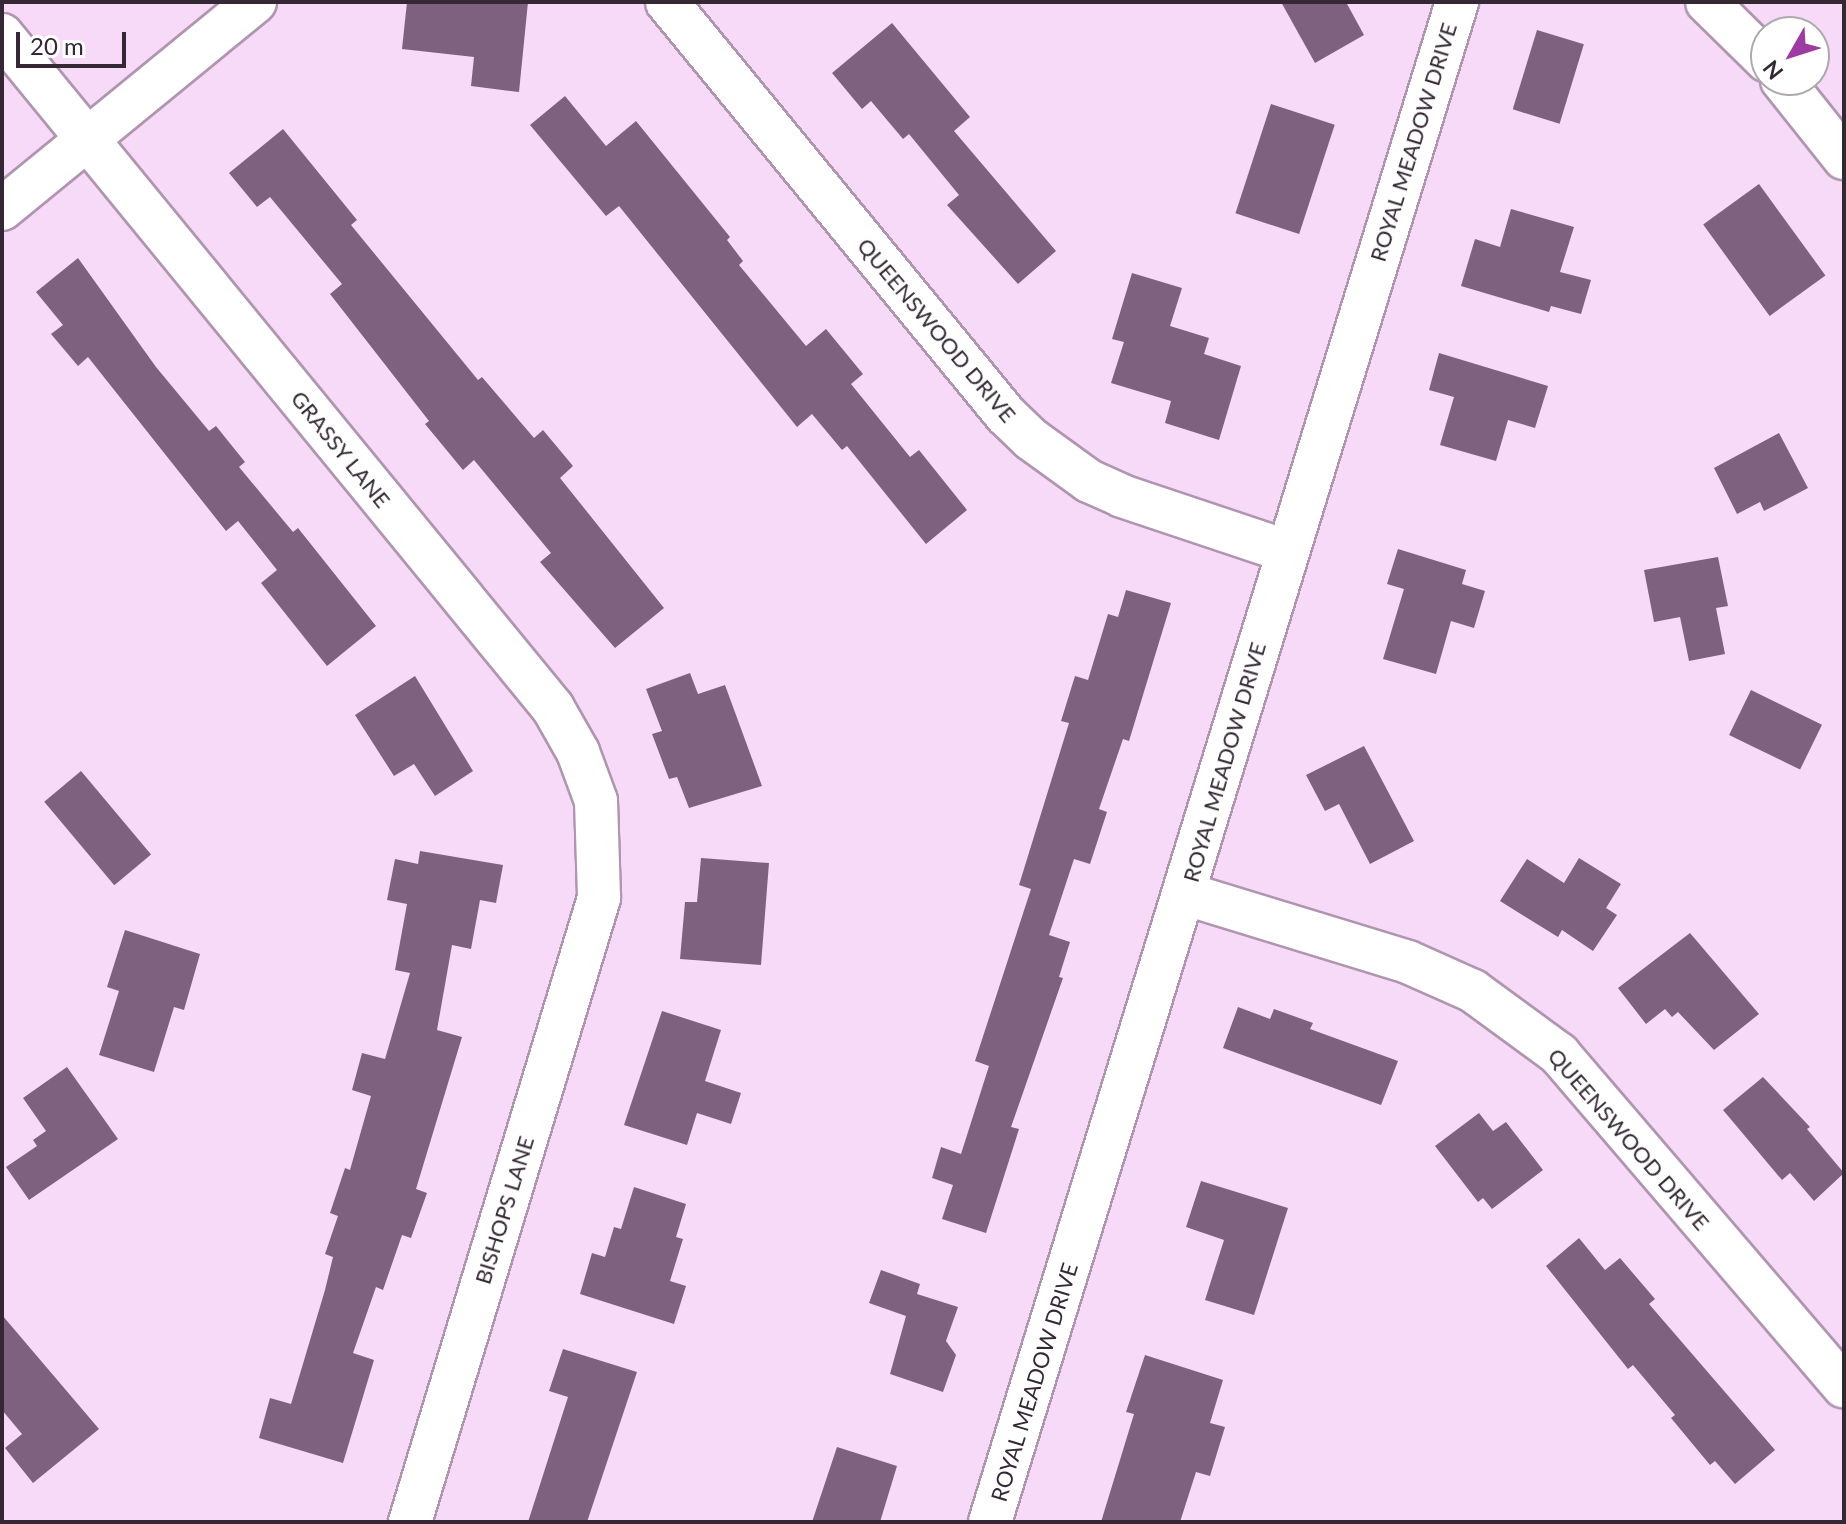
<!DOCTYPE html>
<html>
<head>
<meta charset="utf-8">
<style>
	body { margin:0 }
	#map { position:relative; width:1846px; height:1524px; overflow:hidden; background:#f7daf7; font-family:Lato,sans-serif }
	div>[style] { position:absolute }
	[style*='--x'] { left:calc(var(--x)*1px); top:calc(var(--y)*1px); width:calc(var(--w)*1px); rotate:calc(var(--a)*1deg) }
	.building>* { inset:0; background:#7e617f; transform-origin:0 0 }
	.roads { filter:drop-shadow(2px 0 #b095b0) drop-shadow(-2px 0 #b095b0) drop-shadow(0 2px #b095b0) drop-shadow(0 -2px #b095b0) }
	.minor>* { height:42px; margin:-21px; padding:0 21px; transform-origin:21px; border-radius:21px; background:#fff }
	span { translate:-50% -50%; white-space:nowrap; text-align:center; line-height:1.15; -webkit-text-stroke:8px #fff; paint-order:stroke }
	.street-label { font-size:22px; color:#332833 }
	.frame { position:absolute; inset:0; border:4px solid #332833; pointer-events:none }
	.north { position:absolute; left:1750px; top:16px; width:80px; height:80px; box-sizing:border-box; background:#fff; border:2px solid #ada9ad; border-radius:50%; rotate:231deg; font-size:22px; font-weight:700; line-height:32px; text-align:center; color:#332833 }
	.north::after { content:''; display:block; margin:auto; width:28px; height:36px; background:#9d3ba2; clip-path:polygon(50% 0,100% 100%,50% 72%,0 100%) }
	.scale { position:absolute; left:16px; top:32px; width:110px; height:36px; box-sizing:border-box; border:4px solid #332833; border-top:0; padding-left:10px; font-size:24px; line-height:28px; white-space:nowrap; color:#332833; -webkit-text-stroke:6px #fff; paint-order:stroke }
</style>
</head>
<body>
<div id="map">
	<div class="building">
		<div style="clip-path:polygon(407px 2px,528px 2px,519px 92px,471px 86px,474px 57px,402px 49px)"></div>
		<div style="clip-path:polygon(1281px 2px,1346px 2px,1364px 35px,1315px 63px)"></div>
		<div style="clip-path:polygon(892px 23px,970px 117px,954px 131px,1056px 251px,1018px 284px,947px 205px,959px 195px,909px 134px,903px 139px,871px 101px,862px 109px,832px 73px)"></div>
		<div style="left:1537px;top:30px;width:49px;height:83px;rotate:17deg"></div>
		<div style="clip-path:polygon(565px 96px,606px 146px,636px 121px,730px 237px,727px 240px,743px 261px,739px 265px,806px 346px,826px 329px,863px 374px,851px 384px,910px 457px,919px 450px,967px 510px,926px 544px,847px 446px,842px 450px,812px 414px,797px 427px,619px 206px,606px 216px,530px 125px)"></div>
		<div style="left:1271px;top:104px;width:67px;height:115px;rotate:18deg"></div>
		<div style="clip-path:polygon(283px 129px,357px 220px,351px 225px,478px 380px,482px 377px,534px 438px,543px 430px,573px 466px,560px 478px,664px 608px,615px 648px,540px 562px,551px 553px,474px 460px,463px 470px,425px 424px,429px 421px,330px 294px,342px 284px,270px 197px,257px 207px,229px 173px)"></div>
		<div style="left:1759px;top:184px;width:113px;height:69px;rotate:54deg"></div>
		<div style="clip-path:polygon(1511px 209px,1574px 227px,1560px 272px,1591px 280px,1581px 314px,1551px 306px,1549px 312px,1461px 286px,1475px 239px,1500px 247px)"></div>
		<div style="clip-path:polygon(78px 258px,156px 367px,209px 431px,216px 426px,245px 462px,239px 467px,293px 532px,298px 528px,376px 626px,327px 666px,261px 583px,277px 570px,238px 521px,226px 531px,88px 357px,78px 366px,51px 334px,63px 325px,36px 292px)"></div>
		<div style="clip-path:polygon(1132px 273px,1182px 288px,1170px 326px,1209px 338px,1204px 354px,1241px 366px,1219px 440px,1165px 423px,1171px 401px,1111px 383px,1124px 342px,1112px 339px)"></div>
		<div style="clip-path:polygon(1439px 353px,1548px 386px,1535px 428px,1508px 420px,1496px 461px,1440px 445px,1454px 397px,1429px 390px)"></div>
		<div style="clip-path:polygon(1779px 433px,1808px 488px,1764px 511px,1760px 502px,1737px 514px,1714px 468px)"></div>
		<div style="clip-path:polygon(1398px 549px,1466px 570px,1462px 584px,1485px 591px,1474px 628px,1451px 621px,1436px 674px,1383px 659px,1404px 589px,1387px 584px)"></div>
		<div style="clip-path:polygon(1718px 557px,1728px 606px,1716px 608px,1725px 654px,1689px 661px,1680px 617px,1654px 622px,1644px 570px)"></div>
		<div style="clip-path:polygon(1126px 590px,1171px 603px,1129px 741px,1123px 739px,1099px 809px,1107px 812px,1090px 864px,1074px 859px,1049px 935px,1070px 942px,1059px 977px,1063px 978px,1011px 1127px,1019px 1129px,986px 1233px,942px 1219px,953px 1185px,932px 1178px,941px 1147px,961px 1154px,989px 1066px,975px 1061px,1031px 889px,1019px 885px,1069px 723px,1061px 721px,1075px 676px,1088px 680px,1108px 614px,1118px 617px)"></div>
		<div style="clip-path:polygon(690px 673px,698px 694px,725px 685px,762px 786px,689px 808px,677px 777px,669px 779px,652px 734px,662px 731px,646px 689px)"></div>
		<div style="clip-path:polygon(415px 676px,473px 771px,435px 796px,414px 764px,394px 776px,355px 715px)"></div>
		<div style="left:1751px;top:690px;width:79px;height:50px;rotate:26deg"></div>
		<div style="clip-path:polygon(1364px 746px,1414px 841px,1370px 864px,1339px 804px,1325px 811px,1306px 775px)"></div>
		<div style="left:81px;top:771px;width:109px;height:48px;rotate:50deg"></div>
		<div style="clip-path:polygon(420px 851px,503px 865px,496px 903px,480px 900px,471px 949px,452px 945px,437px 1030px,462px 1037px,416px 1189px,427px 1193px,411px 1238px,402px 1235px,383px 1290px,376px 1287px,353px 1353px,374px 1360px,343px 1463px,259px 1438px,270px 1398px,291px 1404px,325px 1290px,333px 1257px,325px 1254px,338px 1216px,330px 1213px,345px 1168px,350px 1170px,371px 1096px,352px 1090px,362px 1053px,385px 1059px,410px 973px,395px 970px,407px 904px,387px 900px,395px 859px,418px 864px)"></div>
		<div style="clip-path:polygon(701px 858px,769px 863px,761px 965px,680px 959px,685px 902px,697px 902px)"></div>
		<div style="clip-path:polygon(1579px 858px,1621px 884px,1606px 908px,1617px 915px,1593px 951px,1562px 930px,1558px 937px,1500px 901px,1527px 859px,1564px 883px)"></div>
		<div style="clip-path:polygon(125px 930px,200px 954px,184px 1010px,174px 1007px,154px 1072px,99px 1055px,119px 991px,107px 987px)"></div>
		<div style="clip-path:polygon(1690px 933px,1759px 1014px,1714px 1050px,1678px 1012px,1672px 1017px,1665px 1009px,1646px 1024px,1618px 988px)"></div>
		<div style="clip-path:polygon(1238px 1007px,1270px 1019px,1274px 1009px,1313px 1023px,1310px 1029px,1398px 1061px,1381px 1105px,1223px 1048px)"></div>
		<div style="clip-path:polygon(662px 1011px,721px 1030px,705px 1081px,741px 1093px,731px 1124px,697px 1113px,687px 1145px,624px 1125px)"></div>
		<div style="clip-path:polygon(67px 1067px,118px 1139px,29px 1200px,6px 1167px,37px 1146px,33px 1140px,46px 1131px,23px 1098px)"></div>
		<div style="clip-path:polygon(1763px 1077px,1810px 1127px,1807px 1129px,1844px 1173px,1814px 1201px,1790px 1173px,1782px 1180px,1723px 1110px)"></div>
		<div style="clip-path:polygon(1479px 1113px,1493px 1131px,1506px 1122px,1543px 1170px,1492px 1209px,1483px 1198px,1478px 1202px,1435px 1146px)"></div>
		<div style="clip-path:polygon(1201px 1181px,1288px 1208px,1254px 1315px,1205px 1300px,1224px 1240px,1186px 1227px)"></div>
		<div style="clip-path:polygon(634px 1187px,686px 1204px,676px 1237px,683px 1239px,670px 1281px,686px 1286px,674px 1324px,580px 1294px,592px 1253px,605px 1257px,614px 1227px,621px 1229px)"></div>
		<div style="clip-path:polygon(1579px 1238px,1605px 1270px,1620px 1258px,1655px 1299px,1649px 1304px,1775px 1450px,1735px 1484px,1715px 1461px,1710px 1465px,1671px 1418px,1675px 1415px,1633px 1365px,1628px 1369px,1546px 1266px)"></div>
		<div style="clip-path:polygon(881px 1270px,920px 1284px,917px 1294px,958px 1307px,946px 1341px,956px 1355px,943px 1392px,890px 1374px,906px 1316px,869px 1303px)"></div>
		<div style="clip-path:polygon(2px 1315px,99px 1429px,33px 1483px,5px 1448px,22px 1434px,2px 1410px)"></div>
		<div style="clip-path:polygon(563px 1349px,637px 1372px,587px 1522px,528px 1522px,568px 1397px,549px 1391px)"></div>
		<div style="clip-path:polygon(1145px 1355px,1223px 1380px,1210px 1423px,1225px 1427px,1210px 1476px,1196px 1472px,1180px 1522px,1101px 1522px,1134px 1414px,1126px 1412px)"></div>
		<div style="clip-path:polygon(837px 1447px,897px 1466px,880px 1522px,812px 1522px)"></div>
	</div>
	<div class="roads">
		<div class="minor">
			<div style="--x:667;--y:2;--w:533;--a:50.63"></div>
			<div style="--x:1005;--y:414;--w:36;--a:44"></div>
			<div style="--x:1031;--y:439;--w:72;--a:35.9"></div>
			<div style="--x:1089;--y:481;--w:36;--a:24"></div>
			<div style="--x:1122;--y:496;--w:173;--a:18.5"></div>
			<div style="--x:1707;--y:2;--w:83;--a:44.5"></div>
			<div style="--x:2;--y:35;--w:870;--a:50.69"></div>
			<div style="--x:553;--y:708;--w:51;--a:60.4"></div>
			<div style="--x:578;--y:752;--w:52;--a:69.8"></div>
			<div style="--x:596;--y:801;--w:97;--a:88.2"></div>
			<div style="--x:599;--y:898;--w:652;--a:106.85"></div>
			<div style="--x:1782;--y:80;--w:100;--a:51.5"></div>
			<div style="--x:2;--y:209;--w:327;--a:-39.3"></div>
			<div style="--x:1186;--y:894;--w:232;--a:17"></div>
			<div style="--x:1408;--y:962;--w:71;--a:24"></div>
			<div style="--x:1473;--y:991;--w:107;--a:36.2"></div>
			<div style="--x:1559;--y:1054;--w:438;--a:49.4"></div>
			<div style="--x:990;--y:1522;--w:1590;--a:-72.92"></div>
		</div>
	</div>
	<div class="street-label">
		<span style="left:1413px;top:142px;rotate:-73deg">ROYAL MEADOW DRIVE</span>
		<span style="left:937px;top:330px;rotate:50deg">QUEENSWOOD DRIVE</span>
		<span style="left:341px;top:449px;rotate:51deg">GRASSY LANE</span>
		<span style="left:1224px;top:762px;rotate:-74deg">ROYAL MEADOW DRIVE</span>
		<span style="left:1629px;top:1139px;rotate:49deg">QUEENSWOOD DRIVE</span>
		<span style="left:504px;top:1210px;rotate:-73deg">BISHOPS LANE</span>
		<span style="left:1034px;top:1382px;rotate:-73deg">ROYAL MEADOW DRIVE</span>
	</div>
	<div class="frame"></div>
	<div class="north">N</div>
	<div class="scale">20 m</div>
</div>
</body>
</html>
